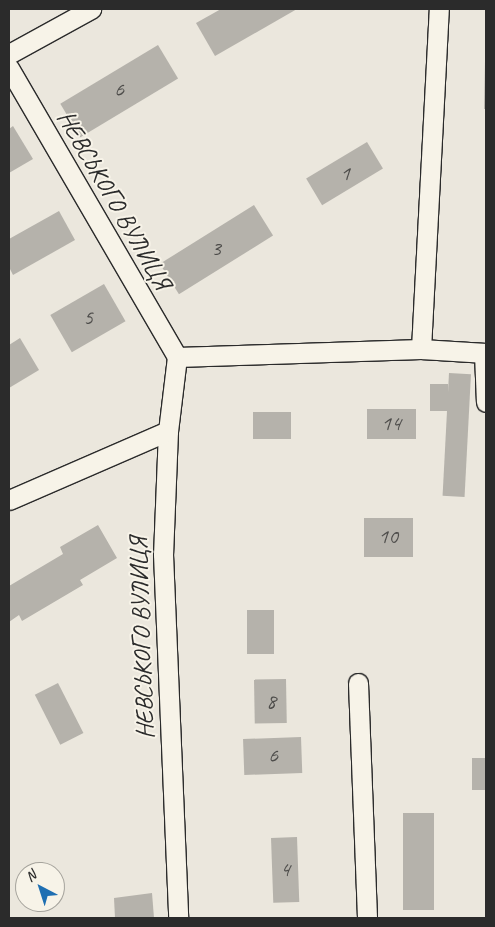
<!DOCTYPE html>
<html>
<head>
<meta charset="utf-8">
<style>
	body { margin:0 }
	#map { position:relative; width:495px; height:927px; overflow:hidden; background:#ebe7dd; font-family:Caveat,sans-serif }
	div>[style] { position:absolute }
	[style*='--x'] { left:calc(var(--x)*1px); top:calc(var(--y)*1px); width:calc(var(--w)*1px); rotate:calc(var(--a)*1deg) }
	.building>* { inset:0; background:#b5b2ab; transform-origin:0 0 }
	.roads { filter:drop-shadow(1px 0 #2b2b2b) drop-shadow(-1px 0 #2b2b2b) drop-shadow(0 1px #2b2b2b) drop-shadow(0 -1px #2b2b2b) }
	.minor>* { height:19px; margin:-9.5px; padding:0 9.5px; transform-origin:9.5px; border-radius:9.5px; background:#f7f3e8 }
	span { translate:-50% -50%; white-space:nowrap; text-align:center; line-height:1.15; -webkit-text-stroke:4px #f7f3e8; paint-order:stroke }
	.number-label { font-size:22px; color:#4e4d4b }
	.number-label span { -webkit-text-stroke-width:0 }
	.street-label { font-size:25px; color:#2b2b2b }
	.frame { position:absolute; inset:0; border:10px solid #2b2b2b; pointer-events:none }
	.north { position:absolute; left:15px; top:862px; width:50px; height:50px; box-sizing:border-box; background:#f7f3e8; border:1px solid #a5a39c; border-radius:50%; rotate:320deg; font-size:14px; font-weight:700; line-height:20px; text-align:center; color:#2b2b2b }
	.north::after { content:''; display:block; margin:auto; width:18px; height:22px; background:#1f6fb2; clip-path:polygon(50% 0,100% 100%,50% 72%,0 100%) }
</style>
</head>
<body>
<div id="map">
	<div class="building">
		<div style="clip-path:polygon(221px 9px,297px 9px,215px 56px,196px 23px)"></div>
		<div style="left:158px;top:45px;width:39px;height:114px;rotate:59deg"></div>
		<div style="clip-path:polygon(485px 61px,486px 61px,486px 109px,484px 109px)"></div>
		<div style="clip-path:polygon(13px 126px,33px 159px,9px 173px,9px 129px)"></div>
		<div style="left:367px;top:142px;width:31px;height:71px;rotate:59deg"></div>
		<div style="left:254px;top:205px;width:36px;height:111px;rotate:58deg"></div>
		<div style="clip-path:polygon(59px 211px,75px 240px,13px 275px,9px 267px,9px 239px)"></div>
		<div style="left:104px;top:284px;width:43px;height:62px;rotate:60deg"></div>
		<div style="clip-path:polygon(20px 338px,39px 370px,9px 388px,9px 345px)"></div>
		<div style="left:449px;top:373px;width:22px;height:123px;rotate:3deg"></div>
		<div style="left:430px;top:384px;width:18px;height:27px"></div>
		<div style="left:367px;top:409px;width:49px;height:30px"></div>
		<div style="left:253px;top:412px;width:38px;height:27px"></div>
		<div style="left:364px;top:518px;width:49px;height:39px"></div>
		<div style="clip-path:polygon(98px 525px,117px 558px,80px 580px,83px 585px,22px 621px,19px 615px,9px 622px,9px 586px,63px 554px,60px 547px)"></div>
		<div style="left:247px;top:610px;width:27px;height:44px"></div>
		<div style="left:286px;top:679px;width:44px;height:32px;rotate:89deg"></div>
		<div style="left:58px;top:683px;width:56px;height:26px;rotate:63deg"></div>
		<div style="left:301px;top:737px;width:36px;height:58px;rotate:88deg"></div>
		<div style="left:486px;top:758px;width:32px;height:14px;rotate:90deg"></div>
		<div style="left:403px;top:813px;width:31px;height:97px"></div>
		<div style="left:297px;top:837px;width:65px;height:26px;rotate:88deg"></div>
		<div style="clip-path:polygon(152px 893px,154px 918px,115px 918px,114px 898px)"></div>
	</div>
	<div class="roads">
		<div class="minor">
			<div style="--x:9;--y:54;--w:94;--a:-28.8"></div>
			<div style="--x:9;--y:68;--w:334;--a:59.8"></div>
			<div style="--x:177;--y:357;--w:75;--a:96.9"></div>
			<div style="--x:168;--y:431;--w:123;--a:92.3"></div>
			<div style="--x:163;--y:554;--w:364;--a:87.6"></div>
			<div style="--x:421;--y:349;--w:340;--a:-87"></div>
			<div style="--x:484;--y:353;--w:49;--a:87.7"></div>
			<div style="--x:177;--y:357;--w:244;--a:-1.9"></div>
			<div style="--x:421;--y:349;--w:65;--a:3.5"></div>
			<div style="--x:9;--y:500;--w:173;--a:-23.5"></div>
			<div style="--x:358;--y:683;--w:235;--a:87.8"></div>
		</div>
	</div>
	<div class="number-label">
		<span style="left:119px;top:90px">6</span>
		<span style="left:345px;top:174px">1</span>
		<span style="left:216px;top:249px">3</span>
		<span style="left:88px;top:318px">5</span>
		<span style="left:391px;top:424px">14</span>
		<span style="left:388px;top:537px">10</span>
		<span style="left:271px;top:702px">8</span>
		<span style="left:273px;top:756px">6</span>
		<span style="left:285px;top:870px">4</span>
	</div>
	<div class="street-label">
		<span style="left:114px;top:200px;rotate:60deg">НЕВСЬКОГО ВУЛИЦЯ</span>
		<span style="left:142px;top:638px;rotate:-92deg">НЕВСЬКОГО ВУЛИЦЯ</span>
	</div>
	<div class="frame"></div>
	<div class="north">N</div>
</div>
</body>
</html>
